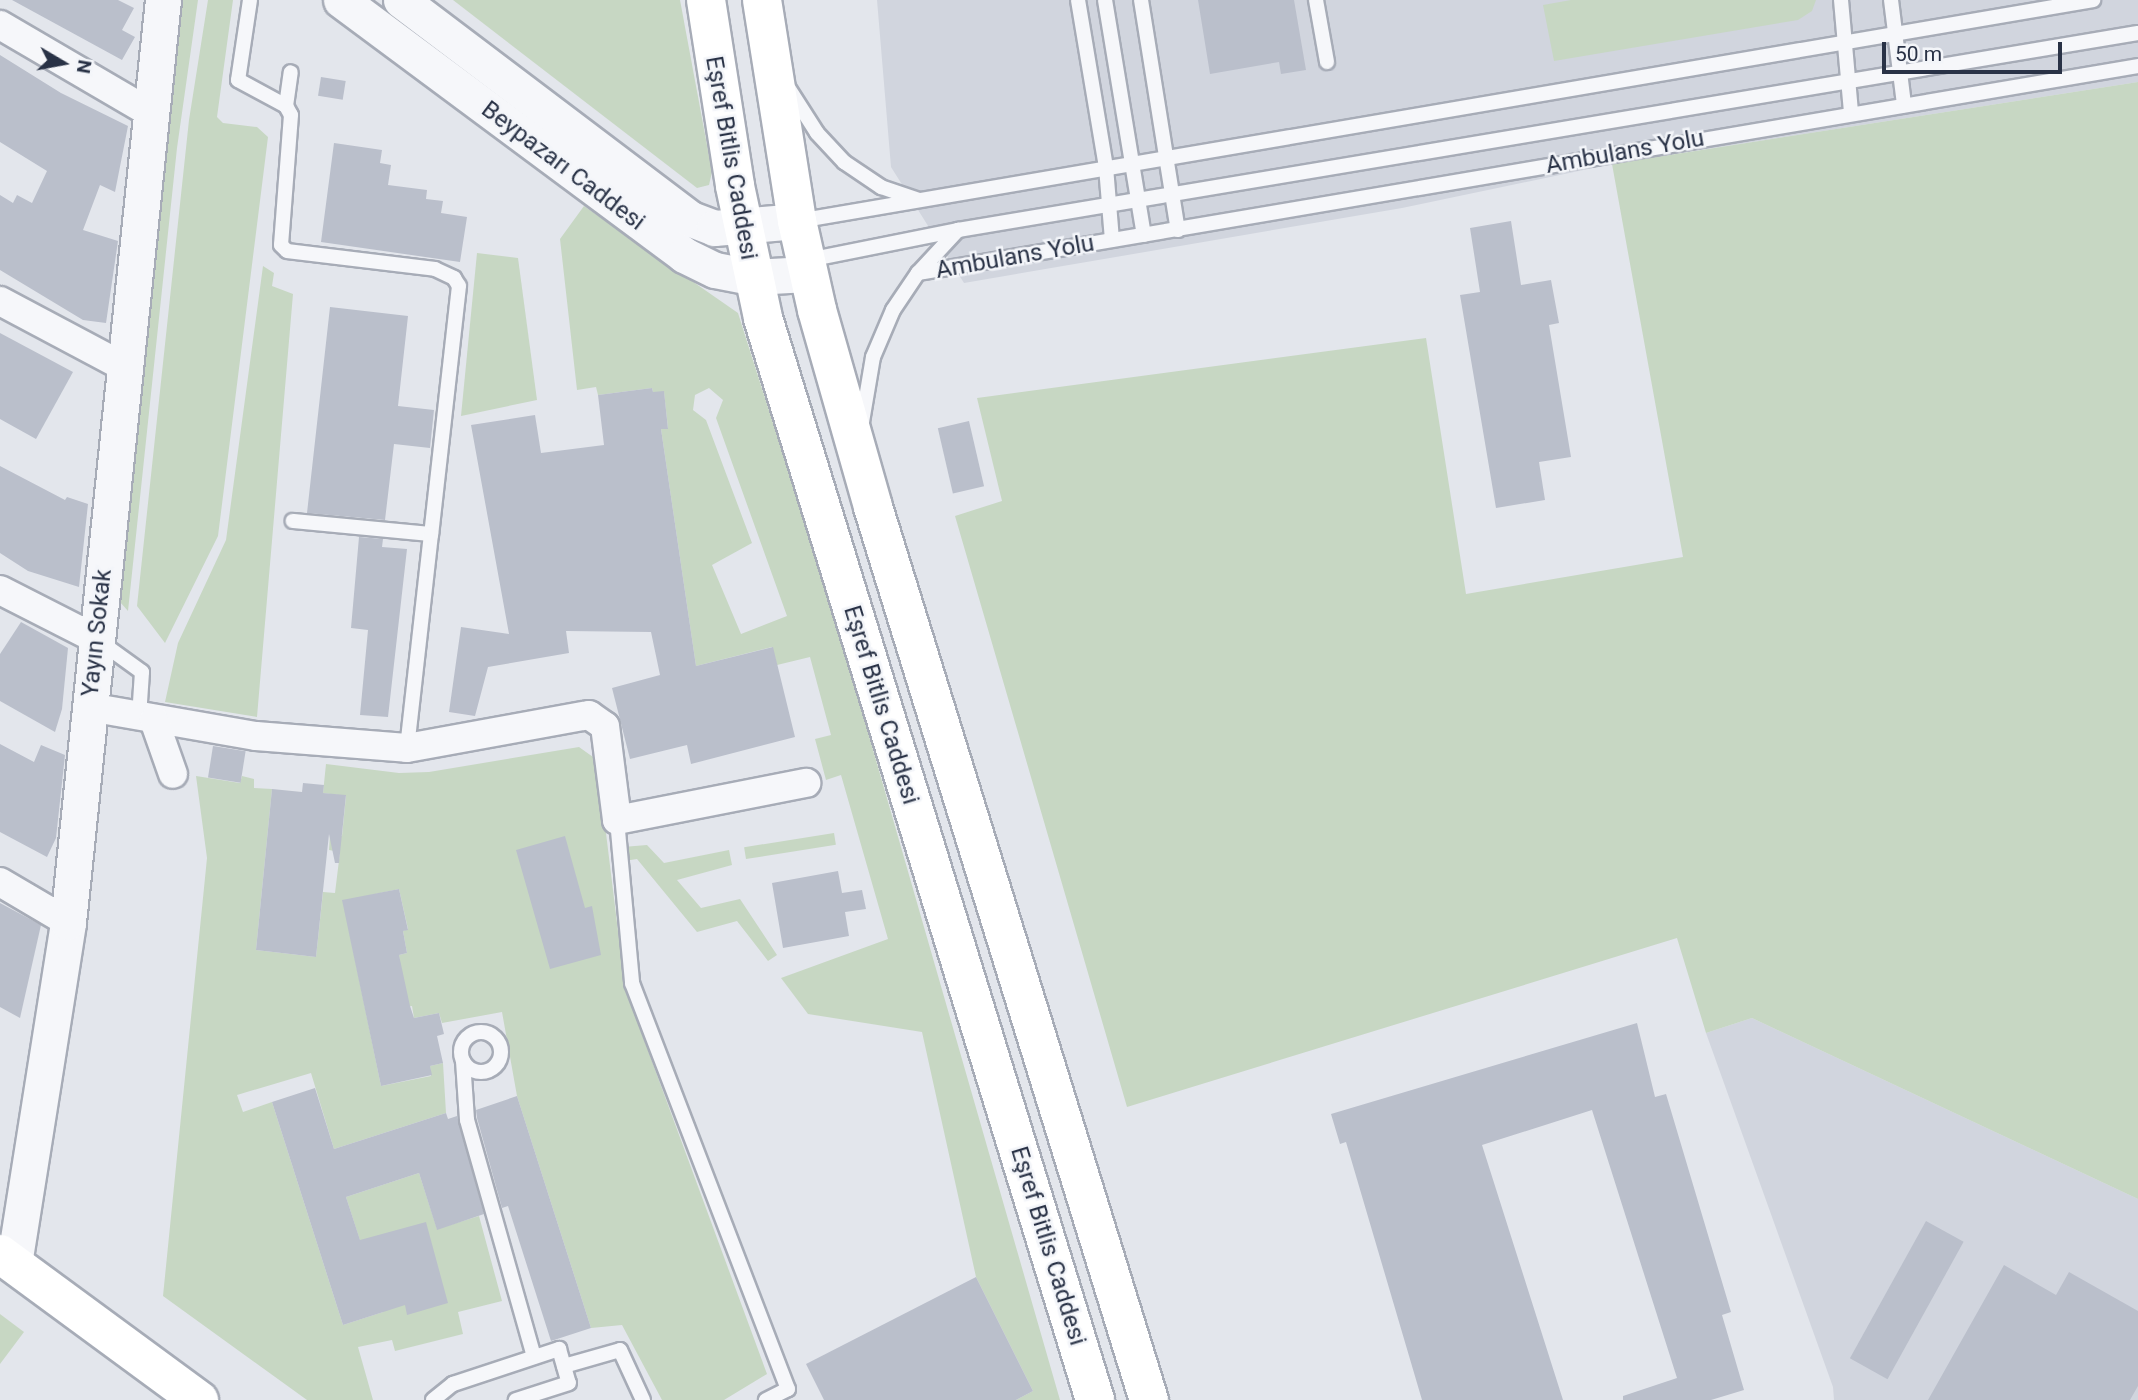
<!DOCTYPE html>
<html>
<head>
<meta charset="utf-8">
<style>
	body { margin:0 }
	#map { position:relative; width:2138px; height:1400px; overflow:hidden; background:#e3e6ec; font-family:Roboto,sans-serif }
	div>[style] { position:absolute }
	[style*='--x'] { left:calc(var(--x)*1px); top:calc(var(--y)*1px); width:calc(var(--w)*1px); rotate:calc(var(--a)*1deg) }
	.built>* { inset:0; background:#d1d5de }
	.green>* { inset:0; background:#c7d7c3; transform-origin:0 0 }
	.building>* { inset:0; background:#babfcb; transform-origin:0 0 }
	.roads { filter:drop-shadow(2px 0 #a7acb7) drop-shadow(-2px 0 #a7acb7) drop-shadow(0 2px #a7acb7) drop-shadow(0 -2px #a7acb7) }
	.service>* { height:14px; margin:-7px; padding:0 7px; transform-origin:7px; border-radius:7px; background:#f6f7fa }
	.service>.ring { margin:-7px; padding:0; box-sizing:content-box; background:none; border:14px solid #f6f7fa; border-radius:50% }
	.minor>* { height:28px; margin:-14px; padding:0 14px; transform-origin:14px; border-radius:14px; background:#f6f7fa }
	.tertiary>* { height:35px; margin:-17.5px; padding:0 17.5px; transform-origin:17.5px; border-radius:17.5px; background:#f6f7fa }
	.secondary>* { height:38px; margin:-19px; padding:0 19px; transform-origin:19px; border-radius:19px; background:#fff }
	span { translate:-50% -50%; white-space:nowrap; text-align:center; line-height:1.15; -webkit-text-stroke:5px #f3f5f9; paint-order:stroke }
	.street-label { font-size:24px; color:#293246 }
	.north { position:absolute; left:28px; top:28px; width:70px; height:70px; -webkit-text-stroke:5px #f3f5f9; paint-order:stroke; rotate:100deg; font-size:19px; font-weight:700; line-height:28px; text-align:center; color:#293246 }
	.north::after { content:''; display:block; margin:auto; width:24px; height:32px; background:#293246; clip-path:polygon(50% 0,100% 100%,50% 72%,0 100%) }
	.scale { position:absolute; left:1882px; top:42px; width:180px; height:32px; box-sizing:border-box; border:4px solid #293246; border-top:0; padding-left:9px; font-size:21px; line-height:24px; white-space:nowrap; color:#293246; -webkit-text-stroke:5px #f3f5f9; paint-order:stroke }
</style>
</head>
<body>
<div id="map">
	<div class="built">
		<div style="clip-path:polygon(877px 0,2138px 0,2138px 82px,1612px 164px,1402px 208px,964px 283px,891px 167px)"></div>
		<div style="clip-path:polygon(1752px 1018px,2138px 1199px,2138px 1400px,1834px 1400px,1833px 1387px,1706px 1033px)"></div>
	</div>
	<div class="green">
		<div style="clip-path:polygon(176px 0,198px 0,177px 148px,128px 611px,120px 602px)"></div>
		<div style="clip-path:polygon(208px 0,233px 0,217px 117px,223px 123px,257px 127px,268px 137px,218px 536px,165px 643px,137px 606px,189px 120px)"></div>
		<div style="clip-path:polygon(453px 0,680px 0,712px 172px,709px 185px,697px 188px)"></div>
		<div style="clip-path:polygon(1571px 0,1816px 0,1812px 11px,1798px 20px,1554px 61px,1543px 5px)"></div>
		<div style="clip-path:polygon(2138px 82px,2138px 1199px,1752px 1018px,1706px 1033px,1677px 938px,1127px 1107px,955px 516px,1002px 501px,977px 398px,1426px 338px,1466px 594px,1683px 557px,1612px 164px)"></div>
		<div style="clip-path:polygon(evenodd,584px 206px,738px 313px,838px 628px,1060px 1400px,1016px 1400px,1033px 1391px,976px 1277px,922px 1032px,808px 1014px,781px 978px,888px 939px,841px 775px,826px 780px,815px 739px,831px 735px,810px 657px,777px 665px,772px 647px,696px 666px,661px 429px,668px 428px,664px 392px,653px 392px,652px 388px,598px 395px,596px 387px,577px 390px,560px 239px,584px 206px,709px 388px,723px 400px,716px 418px,787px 616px,741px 634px,712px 565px,752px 543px,706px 420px,693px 410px,695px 395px,709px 388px)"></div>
		<div style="clip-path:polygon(477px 253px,518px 258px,537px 400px,461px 416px)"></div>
		<div style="clip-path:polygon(263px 266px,274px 273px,272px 286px,293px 294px,257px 717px,165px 702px,178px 643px,226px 540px)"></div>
		<div style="clip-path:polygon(579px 747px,593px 757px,599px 776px,625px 988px,767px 1374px,724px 1400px,662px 1400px,622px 1325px,591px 1328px,517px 1096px,502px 1012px,442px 1023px,439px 1013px,414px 1018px,412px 1006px,405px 1007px,399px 955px,407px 953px,403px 931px,408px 929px,399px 889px,343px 901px,381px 1086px,431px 1076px,430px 1066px,443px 1063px,446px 1113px,334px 1149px,311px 1073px,237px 1095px,243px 1112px,272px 1102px,343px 1325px,383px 1312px,346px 1197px,419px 1173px,437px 1229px,479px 1216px,502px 1301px,458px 1312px,463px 1334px,395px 1351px,392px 1340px,358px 1347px,373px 1400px,307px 1400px,163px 1296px,207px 858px,196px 776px,240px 783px,242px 776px,254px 779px,254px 788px,272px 789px,256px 950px,316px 957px,323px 892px,335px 893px,340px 852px,329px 850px,330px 835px,342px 836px,346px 796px,323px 793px,326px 764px,399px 773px,429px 772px)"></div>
		<div style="left:834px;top:833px;width:12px;height:91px;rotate:81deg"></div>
		<div style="clip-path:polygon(647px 845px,664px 863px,729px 850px,732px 865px,677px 880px,701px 908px,740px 899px,777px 955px,768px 961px,737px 921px,697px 932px,637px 859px,624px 861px,623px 847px)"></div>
		<div style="clip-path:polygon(0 1314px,24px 1332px,0 1364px)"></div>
	</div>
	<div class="building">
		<div style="clip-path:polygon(12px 0,118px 0,134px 8px,122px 30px,135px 37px,122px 60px)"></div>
		<div style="clip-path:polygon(1198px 0,1294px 0,1306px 70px,1281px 74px,1279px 62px,1210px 74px)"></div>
		<div style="clip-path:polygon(0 55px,61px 93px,128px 126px,115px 192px,100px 185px,83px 230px,118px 241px,106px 323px,83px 320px,0 270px,0 195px,13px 203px,17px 195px,32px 203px,47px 171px,0 142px)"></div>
		<div style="left:321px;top:77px;width:25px;height:19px;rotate:9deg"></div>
		<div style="clip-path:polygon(334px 143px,382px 150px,380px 163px,391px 165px,388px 185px,427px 190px,426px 199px,443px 201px,441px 213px,467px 217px,460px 262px,321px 242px)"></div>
		<div style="clip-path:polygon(1511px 221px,1521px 285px,1551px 280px,1559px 323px,1549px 325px,1571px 457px,1539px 462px,1545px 500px,1496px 508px,1460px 295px,1480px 292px,1470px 228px)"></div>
		<div style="clip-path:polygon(330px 307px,408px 316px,398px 406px,434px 410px,430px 448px,394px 444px,385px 520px,307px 513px)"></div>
		<div style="clip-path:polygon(0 333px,73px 372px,36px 439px,0 419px)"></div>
		<div style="clip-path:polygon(652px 388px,653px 392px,664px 391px,668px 429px,661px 429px,696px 666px,773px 647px,795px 737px,691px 764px,687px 745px,630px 759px,612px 688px,660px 675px,651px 632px,566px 631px,569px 653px,488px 667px,475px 716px,449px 712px,461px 627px,509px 634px,471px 425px,535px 415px,541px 453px,604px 445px,598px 395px)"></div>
		<div style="left:969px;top:421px;width:67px;height:32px;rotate:77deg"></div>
		<div style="clip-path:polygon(0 466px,65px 500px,67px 497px,88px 504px,79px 587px,28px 571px,0 553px)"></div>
		<div style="clip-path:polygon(359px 537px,383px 539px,382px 547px,407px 549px,388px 717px,360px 715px,368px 630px,351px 628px)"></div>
		<div style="clip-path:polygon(21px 622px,68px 648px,62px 709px,55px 732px,0 701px,0 654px)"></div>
		<div style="clip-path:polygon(0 744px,34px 762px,41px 745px,65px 755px,56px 838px,47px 857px,0 832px)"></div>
		<div style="left:213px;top:746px;width:33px;height:32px;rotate:9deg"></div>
		<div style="clip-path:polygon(303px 783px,324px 785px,323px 793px,346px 795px,339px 863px,335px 863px,329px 834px,316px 957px,256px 950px,272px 789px,302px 792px)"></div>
		<div style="clip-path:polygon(565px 836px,585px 908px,592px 906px,601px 955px,550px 969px,516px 850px)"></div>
		<div style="clip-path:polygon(838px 871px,842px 893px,862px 890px,866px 909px,845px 912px,849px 936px,783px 948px,772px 883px)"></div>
		<div style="clip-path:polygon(399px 889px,408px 930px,403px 931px,407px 953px,399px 955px,410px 1006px,414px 1018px,439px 1013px,444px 1034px,437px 1036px,443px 1063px,430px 1066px,432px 1075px,381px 1086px,342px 900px)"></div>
		<div style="clip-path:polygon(0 903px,41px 925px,20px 1018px,0 1007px)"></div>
		<div style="clip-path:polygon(1637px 1023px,1655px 1097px,1666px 1094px,1731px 1312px,1722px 1315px,1744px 1390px,1711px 1400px,1623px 1400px,1623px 1396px,1677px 1378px,1592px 1110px,1482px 1145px,1563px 1400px,1422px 1400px,1346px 1142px,1340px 1144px,1331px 1114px)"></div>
		<div style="clip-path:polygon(315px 1088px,334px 1149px,446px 1113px,448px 1119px,457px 1116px,484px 1214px,437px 1230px,419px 1173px,346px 1197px,360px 1240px,426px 1222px,448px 1303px,407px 1315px,405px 1305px,343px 1325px,272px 1102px)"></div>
		<div style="clip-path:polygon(517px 1096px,591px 1328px,551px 1341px,508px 1206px,502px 1208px,477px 1118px,476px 1110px)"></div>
		<div style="left:1926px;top:1221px;width:43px;height:157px;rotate:29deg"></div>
		<div style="clip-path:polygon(2004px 1265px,2056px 1295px,2069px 1272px,2138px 1311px,2138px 1386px,2130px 1400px,1928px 1400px)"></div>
		<div style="clip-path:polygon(976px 1277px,1033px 1391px,1016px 1400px,824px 1400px,806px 1364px)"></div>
	</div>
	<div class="roads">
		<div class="service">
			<div style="--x:250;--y:0;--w:81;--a:98.5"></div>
			<div style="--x:238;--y:80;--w:55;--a:28.4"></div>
			<div style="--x:286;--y:106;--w:10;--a:61"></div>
			<div style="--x:291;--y:115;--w:130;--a:94.4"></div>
			<div style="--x:281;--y:245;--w:8;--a:45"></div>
			<div style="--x:287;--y:251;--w:149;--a:6.9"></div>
			<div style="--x:435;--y:269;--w:21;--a:25"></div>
			<div style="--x:454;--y:278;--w:9;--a:58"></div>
			<div style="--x:459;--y:286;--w:250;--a:96.4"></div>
			<div style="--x:431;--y:534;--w:139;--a:-174.6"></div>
			<div style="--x:1078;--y:0;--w:169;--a:80.5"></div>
			<div style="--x:1106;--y:167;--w:73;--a:85.3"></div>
			<div style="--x:1105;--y:0;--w:238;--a:80.6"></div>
			<div style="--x:1141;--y:0;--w:233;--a:80.9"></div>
			<div style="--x:1316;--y:0;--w:63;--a:79.9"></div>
			<div style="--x:1841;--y:0;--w:113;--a:84.9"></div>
			<div style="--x:1891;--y:0;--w:106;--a:82.9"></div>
			<div style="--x:789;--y:89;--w:52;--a:57.5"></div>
			<div style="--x:817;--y:133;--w:40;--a:47"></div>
			<div style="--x:844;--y:162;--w:45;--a:34"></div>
			<div style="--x:881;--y:187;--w:39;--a:19"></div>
			<div style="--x:286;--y:106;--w:34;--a:-82"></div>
			<div style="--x:798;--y:221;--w:1314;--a:-9.68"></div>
			<div style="--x:808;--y:260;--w:153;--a:-11.3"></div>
			<div style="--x:958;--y:230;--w:1196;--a:-9.48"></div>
			<div style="--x:918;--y:273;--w:1237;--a:-9.63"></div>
			<div style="--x:862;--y:422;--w:66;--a:-80.4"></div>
			<div style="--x:873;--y:357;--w:51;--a:-66.9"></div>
			<div style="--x:893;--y:310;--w:45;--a:-56"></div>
			<div style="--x:918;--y:273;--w:59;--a:-47.1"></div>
			<div style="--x:99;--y:641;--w:53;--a:35.8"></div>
			<div style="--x:142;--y:672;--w:45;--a:93.8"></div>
			<div style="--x:407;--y:748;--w:215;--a:-83.6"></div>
			<div style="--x:617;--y:820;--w:164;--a:84.7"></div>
			<div style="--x:632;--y:983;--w:435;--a:69"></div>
			<div style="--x:788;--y:1389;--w:25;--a:153"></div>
			<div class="ring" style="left:461px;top:1032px;width:26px;height:26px"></div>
			<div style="--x:463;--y:1061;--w:59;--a:86.1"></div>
			<div style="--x:467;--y:1120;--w:246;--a:74.2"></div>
			<div style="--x:564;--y:1366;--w:58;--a:-15.9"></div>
			<div style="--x:620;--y:1350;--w:55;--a:65.3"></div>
			<div style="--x:433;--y:1400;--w:26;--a:-39"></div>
			<div style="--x:453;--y:1384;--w:112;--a:-18.3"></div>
			<div style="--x:559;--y:1349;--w:35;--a:74"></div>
			<div style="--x:569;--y:1383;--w:56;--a:162.2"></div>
		</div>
		<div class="minor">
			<div style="--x:0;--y:25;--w:178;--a:30.3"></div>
			<div style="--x:0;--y:301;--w:143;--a:28"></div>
			<div style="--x:0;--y:590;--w:108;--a:27"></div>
			<div style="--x:89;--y:707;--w:169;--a:9.9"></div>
			<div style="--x:256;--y:736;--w:151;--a:4.5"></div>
			<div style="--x:407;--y:748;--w:185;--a:-10.3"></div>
			<div style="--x:589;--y:715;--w:19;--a:35"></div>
			<div style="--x:605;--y:726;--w:95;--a:82.7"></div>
			<div style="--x:617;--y:820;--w:193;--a:-11.1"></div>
			<div style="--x:154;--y:720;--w:57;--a:70.6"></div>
			<div style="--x:0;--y:882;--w:79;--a:30.5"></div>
		</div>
		<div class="tertiary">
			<div style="--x:341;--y:0;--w:427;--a:36.6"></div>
			<div style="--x:684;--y:255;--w:34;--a:26"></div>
			<div style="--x:715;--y:270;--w:38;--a:11"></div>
			<div style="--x:752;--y:277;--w:56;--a:-3.1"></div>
			<div style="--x:401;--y:0;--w:363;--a:37.1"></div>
			<div style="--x:691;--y:219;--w:25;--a:21"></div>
			<div style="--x:714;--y:228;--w:83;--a:-4.8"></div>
			<div style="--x:14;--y:1264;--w:346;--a:-81"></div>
			<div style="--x:68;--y:922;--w:927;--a:-84.12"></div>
		</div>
		<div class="secondary">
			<div style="--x:706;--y:0;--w:188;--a:81.1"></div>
			<div style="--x:735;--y:186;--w:135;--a:78"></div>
			<div style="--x:763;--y:318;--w:1132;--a:72.94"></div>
			<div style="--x:762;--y:0;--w:224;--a:81"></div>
			<div style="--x:797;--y:221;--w:91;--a:77.3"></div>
			<div style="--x:817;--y:310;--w:205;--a:74.1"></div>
			<div style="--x:873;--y:507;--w:935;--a:72.83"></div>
			<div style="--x:0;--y:1254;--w:247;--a:36.3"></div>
		</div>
	</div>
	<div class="street-label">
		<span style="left:1625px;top:152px;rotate:-10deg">Ambulans Yolu</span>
		<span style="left:731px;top:158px;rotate:80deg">Eşref Bitlis Caddesi</span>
		<span style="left:563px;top:166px;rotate:37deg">Beypazarı Caddesi</span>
		<span style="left:1015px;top:257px;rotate:-10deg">Ambulans Yolu</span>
		<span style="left:97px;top:633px;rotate:-84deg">Yayın Sokak</span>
		<span style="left:881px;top:705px;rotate:73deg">Eşref Bitlis Caddesi</span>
		<span style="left:1048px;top:1246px;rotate:73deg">Eşref Bitlis Caddesi</span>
	</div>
	<div class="north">N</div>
	<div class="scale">50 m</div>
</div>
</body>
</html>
